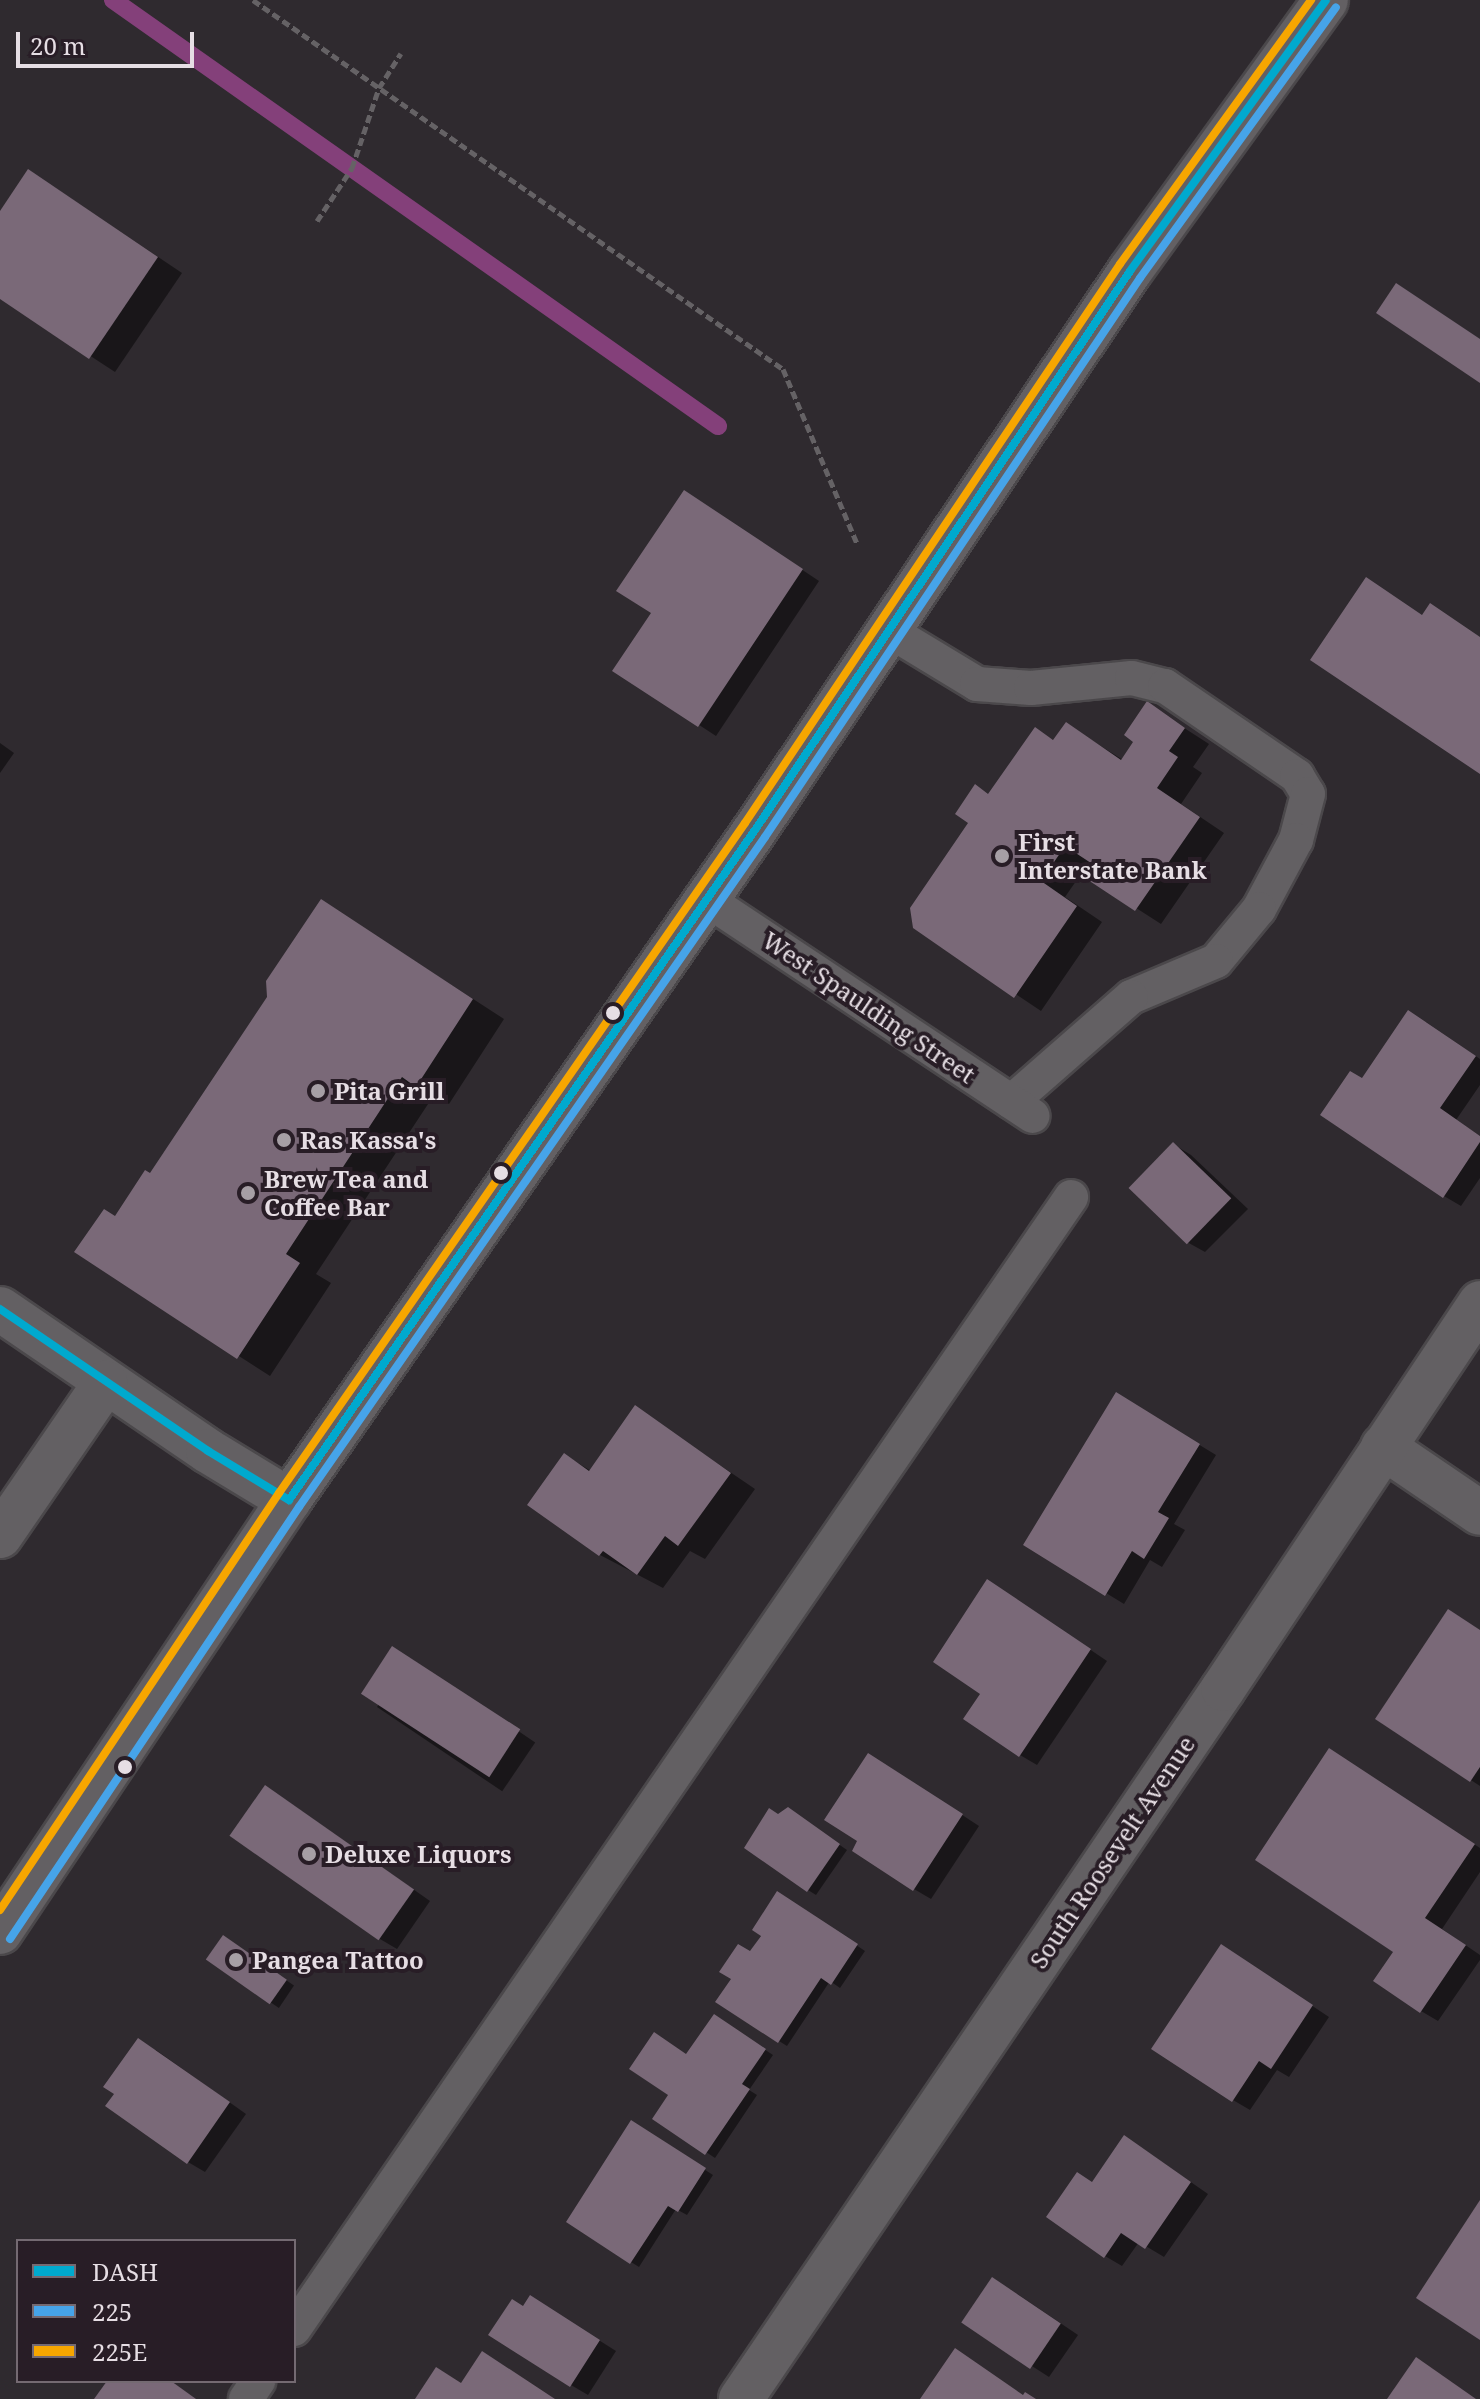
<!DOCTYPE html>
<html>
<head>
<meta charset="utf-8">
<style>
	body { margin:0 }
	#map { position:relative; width:1480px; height:2399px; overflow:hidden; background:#2f2a2f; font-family:"Noto Serif",serif }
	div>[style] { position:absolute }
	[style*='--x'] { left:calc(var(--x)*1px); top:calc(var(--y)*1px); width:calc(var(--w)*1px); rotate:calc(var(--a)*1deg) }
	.shadow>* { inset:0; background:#0007; transform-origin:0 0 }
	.stream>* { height:18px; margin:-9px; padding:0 9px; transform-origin:9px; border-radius:9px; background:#84407a }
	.building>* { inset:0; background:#7a6978; transform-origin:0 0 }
	.path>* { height:5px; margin-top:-2.5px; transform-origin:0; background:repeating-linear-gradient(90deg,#656265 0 8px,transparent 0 12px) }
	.roads { filter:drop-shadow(2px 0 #4b484b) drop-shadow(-2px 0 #4b484b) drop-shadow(0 2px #4b484b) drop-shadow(0 -2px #4b484b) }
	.service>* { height:34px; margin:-17px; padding:0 17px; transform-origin:17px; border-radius:17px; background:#636063 }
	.minor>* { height:44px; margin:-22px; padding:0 22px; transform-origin:22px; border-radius:22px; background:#636063 }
	.tertiary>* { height:44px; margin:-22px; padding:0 22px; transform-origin:22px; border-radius:22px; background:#636063 }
	.bus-1>* { height:8px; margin:-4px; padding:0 4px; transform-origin:4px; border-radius:4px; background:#00a9ce }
	.bus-2>* { height:8px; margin:-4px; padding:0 4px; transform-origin:4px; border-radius:4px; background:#46a4e9 }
	.bus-3>* { height:8px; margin:-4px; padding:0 4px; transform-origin:4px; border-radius:4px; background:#f7a600 }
	.dots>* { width:22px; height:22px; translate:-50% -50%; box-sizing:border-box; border:4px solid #281d26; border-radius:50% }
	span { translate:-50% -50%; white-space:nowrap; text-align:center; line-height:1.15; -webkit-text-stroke:8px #281d26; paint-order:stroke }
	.poi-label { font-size:24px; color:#e6dee4; font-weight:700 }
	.left { translate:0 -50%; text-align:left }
	.street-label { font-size:24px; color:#e6dee4 }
	.legend { position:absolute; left:16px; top:2239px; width:280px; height:144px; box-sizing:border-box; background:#281d26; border:2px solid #746a72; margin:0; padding:10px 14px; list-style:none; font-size:24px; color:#e6dee4 }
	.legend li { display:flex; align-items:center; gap:16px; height:40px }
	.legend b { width:40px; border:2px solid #746a72 }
	.scale { position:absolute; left:16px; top:32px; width:178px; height:36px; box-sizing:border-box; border:4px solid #e6dee4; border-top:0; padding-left:10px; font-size:24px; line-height:28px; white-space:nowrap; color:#e6dee4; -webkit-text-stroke:6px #281d26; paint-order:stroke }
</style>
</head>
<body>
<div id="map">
	<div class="shadow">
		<div style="clip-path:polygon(54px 187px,182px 273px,115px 372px,0 297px,0 214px)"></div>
		<div style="clip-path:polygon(702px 503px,819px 581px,716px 736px,615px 670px,654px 613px)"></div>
		<div style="clip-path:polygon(1147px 704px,1209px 744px,1193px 767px,1202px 773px,1181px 804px,1224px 833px,1161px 924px,1088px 877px,1096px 865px,1090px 861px,1065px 897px,1102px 922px,1041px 1011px,915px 927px,990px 795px,1035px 730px,1055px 741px,1066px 724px,1123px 760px,1136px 741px)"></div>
		<div style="clip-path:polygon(0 743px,14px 753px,0 773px)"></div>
		<div style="clip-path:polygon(322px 901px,504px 1019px,449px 1104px,434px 1095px,316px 1274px,331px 1283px,270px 1376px,77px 1252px,116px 1218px,151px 1176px,269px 997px)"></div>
		<div style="clip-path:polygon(1426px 1022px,1480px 1059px,1480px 1085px,1456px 1120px,1480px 1136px,1480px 1178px,1461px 1206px,1444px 1196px,1363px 1080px)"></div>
		<div style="clip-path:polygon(1173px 1144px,1191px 1155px,1248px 1209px,1205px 1252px,1187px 1242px)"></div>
		<div style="clip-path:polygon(1134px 1405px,1216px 1455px,1174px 1524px,1185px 1530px,1162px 1567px,1150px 1560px,1124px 1604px,1026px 1544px)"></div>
		<div style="clip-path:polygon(636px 1408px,755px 1489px,705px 1559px,690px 1551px,663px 1588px,600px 1555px,529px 1504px,565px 1455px,591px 1471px)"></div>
		<div style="clip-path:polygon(1005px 1592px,1107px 1661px,1037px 1765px,1020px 1755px,983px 1694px)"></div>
		<div style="clip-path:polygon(1480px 1631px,1480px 1786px,1378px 1719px)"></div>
		<div style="left:410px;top:1658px;width:151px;height:59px;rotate:34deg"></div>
		<div style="clip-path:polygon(1347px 1761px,1480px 1848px,1480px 1872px,1442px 1929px,1480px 1955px,1480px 1960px,1438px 2021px,1421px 2011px,1395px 1951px)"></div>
		<div style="clip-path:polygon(886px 1765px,979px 1826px,931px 1899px,914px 1889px)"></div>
		<div style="clip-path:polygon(283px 1798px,430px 1901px,397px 1949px,380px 1939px)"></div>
		<div style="clip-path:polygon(796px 1815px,847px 1850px,816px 1895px,808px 1890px,778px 1816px)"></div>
		<div style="clip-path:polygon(786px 1898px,865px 1951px,840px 1988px,830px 1981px,787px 2046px,779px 2041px,733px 1978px)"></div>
		<div style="left:231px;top:1943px;width:76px;height:27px;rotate:34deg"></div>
		<div style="clip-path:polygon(1239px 1957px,1329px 2017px,1289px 2077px,1277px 2070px,1250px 2110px,1233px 2100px)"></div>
		<div style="clip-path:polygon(722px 2021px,773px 2055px,749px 2090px,757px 2095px,715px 2158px,655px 2118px,671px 2094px,687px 2056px)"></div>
		<div style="clip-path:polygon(156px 2050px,246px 2114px,205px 2172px,188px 2162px,116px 2094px)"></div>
		<div style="clip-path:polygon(640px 2128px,713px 2175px,687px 2215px,676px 2209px,639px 2267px,631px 2262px)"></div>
		<div style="clip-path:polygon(1142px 2148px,1208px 2194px,1164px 2257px,1139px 2242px,1122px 2266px,1105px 2256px,1093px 2183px)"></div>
		<div style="clip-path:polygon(1010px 2289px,1078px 2335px,1049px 2377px,964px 2322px)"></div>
		<div style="clip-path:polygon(548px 2308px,616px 2351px,588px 2395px,571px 2385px,524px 2309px)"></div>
	</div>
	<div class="stream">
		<div style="--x:113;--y:0;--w:740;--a:35.15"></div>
	</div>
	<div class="building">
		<div style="clip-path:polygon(28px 169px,158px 257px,89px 359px,0 299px,0 211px)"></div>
		<div style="clip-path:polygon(1396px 283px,1480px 339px,1480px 383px,1376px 313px)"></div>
		<div style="clip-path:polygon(684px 490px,803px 569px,698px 727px,612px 671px,651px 613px,616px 591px)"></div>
		<div style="clip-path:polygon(1366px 577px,1422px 615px,1430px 603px,1480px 637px,1480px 774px,1310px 660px)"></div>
		<div style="clip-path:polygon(1147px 701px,1185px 728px,1169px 751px,1178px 757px,1157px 788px,1200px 817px,1135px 911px,1085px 878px,1094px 865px,1065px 846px,1041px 881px,1077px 906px,1014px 998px,913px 928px,910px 908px,968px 823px,955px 814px,975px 784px,988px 794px,1035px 727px,1053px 740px,1066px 722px,1121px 760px,1133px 742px,1124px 735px)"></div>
		<div style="clip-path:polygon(321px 899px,473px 999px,416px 1087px,402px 1077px,286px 1254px,300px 1263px,237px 1359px,74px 1252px,104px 1209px,115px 1216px,145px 1170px,150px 1173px,267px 997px,266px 981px)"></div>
		<div style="clip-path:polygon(1408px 1010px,1476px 1056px,1440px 1108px,1480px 1136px,1480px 1142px,1443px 1198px,1320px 1115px,1350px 1071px,1362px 1078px)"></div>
		<div style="left:1173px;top:1142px;width:81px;height:64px;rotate:44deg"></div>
		<div style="clip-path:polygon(1116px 1392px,1200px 1444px,1158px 1512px,1169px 1518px,1144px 1559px,1132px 1551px,1105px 1596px,1023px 1545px)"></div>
		<div style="clip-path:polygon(635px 1405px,731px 1473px,678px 1546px,665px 1536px,637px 1575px,603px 1551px,599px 1556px,527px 1505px,564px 1453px,589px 1471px)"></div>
		<div style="clip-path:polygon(987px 1579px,1091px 1649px,1019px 1757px,963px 1719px,980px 1694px,933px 1662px)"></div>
		<div style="clip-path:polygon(1448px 1609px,1480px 1630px,1480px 1767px,1470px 1782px,1375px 1719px)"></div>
		<div style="left:392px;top:1646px;width:153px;height:57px;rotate:33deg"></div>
		<div style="clip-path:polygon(1329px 1748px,1475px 1844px,1425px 1918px,1466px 1945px,1420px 2013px,1373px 1981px,1393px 1952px,1255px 1860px)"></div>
		<div style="clip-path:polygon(868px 1753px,963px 1814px,913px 1891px,852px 1851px,857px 1841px,824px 1820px)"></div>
		<div style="left:265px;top:1785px;width:182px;height:62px;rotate:35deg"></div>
		<div style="clip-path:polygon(788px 1807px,840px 1844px,807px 1892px,744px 1848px,769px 1808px,778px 1814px)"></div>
		<div style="clip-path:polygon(777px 1891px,858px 1944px,831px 1985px,821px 1978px,778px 2043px,715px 2002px,731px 1979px,719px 1972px,738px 1944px,750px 1951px,761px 1936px,752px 1930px)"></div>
		<div style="left:223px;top:1935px;width:78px;height:30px;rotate:35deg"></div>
		<div style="clip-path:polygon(1221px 1944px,1313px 2005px,1271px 2069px,1259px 2061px,1232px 2102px,1151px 2049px)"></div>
		<div style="clip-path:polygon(714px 2014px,766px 2049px,742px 2084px,750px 2089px,705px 2155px,652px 2119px,668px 2095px,629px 2069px,654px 2032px,686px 2054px)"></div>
		<div style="clip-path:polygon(138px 2038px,230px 2102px,187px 2164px,105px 2106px,114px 2094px,103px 2087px)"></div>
		<div style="clip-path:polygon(631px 2120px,706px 2168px,678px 2212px,668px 2206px,630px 2264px,566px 2222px)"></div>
		<div style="clip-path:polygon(1124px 2135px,1191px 2182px,1145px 2249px,1121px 2233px,1104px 2258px,1046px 2217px,1077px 2172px,1092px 2182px)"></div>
		<div style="clip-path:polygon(1480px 2200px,1480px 2340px,1416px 2298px)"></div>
		<div style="left:992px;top:2277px;width:83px;height:55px;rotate:34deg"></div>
		<div style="clip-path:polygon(530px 2295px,600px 2340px,570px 2387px,488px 2335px,512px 2299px,523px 2306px)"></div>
		<div style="clip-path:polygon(955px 2348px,1023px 2395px,1025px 2392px,1036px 2399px,920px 2399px)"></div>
		<div style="clip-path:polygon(482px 2351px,555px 2399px,415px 2399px,436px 2367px,461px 2383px)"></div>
		<div style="clip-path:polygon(1416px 2357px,1476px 2399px,1387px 2399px)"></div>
		<div style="clip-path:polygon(107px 2381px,171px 2381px,196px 2399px,94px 2399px)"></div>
	</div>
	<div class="path">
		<div style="--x:253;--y:0;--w:646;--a:34.85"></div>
		<div style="--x:783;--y:369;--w:189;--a:67"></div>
		<div style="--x:317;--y:221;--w:64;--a:-56.6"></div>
		<div style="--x:352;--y:168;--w:84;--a:-71.4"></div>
		<div style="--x:379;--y:88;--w:41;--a:-57.8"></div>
	</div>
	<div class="roads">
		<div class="service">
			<div style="--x:888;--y:630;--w:104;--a:31.2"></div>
			<div style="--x:977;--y:684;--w:54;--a:4.2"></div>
			<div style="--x:1031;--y:688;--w:101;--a:-5.7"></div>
			<div style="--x:1132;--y:678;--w:34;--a:14"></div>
			<div style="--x:1165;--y:686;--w:160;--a:34.3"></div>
			<div style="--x:1297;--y:776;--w:21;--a:59"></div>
			<div style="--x:1308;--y:794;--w:48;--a:104.6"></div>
			<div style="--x:1296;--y:840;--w:78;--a:118.2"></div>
			<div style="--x:1259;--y:909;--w:67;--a:129.6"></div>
			<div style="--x:1216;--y:961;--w:92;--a:157"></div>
			<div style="--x:1131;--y:997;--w:159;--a:138.8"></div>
			<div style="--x:706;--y:899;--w:392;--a:33.6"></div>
			<div style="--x:294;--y:2329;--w:1373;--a:-55.53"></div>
			<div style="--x:246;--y:2399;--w:22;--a:-56"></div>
		</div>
		<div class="minor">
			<div style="--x:0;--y:1309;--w:252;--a:34.3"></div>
			<div style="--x:208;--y:1451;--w:95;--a:31.2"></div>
			<div style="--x:1383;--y:1447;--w:117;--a:34.2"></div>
			<div style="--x:0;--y:1536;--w:186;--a:-55.5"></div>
			<div style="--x:741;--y:2399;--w:858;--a:-55.83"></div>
			<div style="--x:1223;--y:1689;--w:464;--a:-56.3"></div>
		</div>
		<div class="tertiary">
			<div style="--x:0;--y:1932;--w:520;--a:-56.22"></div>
			<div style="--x:289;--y:1500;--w:816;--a:-55.18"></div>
			<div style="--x:755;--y:830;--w:673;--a:-56.14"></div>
			<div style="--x:1130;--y:271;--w:334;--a:-54.1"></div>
		</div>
	</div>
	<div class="bus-1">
		<div style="--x:0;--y:1309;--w:252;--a:34.3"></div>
		<div style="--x:208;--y:1451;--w:95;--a:31.2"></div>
		<div style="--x:289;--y:1500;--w:816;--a:-55.18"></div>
		<div style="--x:755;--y:830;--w:673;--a:-56.14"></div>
		<div style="--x:1130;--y:271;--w:334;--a:-54.1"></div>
	</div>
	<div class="bus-2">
		<div style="--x:10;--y:1939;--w:520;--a:-56.22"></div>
		<div style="--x:299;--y:1507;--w:816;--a:-55.18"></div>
		<div style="--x:765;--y:837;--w:673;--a:-56.14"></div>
		<div style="--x:1140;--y:278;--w:334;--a:-54.1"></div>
	</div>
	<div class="bus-3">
		<div style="--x:0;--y:1910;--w:502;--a:-56.21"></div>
		<div style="--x:279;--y:1493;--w:816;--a:-55.18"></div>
		<div style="--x:745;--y:823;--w:673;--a:-56.14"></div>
		<div style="--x:1120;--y:264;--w:326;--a:-54.1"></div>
	</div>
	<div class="dots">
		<div style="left:1002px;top:856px;background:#a69fa5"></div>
		<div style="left:613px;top:1013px;background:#e6dee4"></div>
		<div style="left:318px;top:1091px;background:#a69fa5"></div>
		<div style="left:284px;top:1140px;background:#a69fa5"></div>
		<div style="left:501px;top:1173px;background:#e6dee4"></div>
		<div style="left:248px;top:1193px;background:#a69fa5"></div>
		<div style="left:125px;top:1767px;background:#e6dee4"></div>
		<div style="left:309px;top:1854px;background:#a69fa5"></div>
		<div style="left:236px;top:1960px;background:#a69fa5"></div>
	</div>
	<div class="poi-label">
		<span class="left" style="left:1018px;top:856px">First<br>Interstate Bank</span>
		<span class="left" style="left:334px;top:1091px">Pita Grill</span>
		<span class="left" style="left:300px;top:1140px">Ras Kassa's</span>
		<span class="left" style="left:264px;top:1193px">Brew Tea and<br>Coffee Bar</span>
		<span class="left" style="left:325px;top:1854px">Deluxe Liquors</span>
		<span class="left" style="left:252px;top:1960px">Pangea Tattoo</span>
	</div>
	<div class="street-label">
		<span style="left:869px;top:1007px;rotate:34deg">West Spaulding Street</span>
		<span style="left:1112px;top:1852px;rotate:-56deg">South Roosevelt Avenue</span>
	</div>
	<ul class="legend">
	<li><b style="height:10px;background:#00a9ce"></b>DASH</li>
	<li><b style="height:10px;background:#46a4e9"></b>225</li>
	<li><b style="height:10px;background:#f7a600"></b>225E</li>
	</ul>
	<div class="scale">20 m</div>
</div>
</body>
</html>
